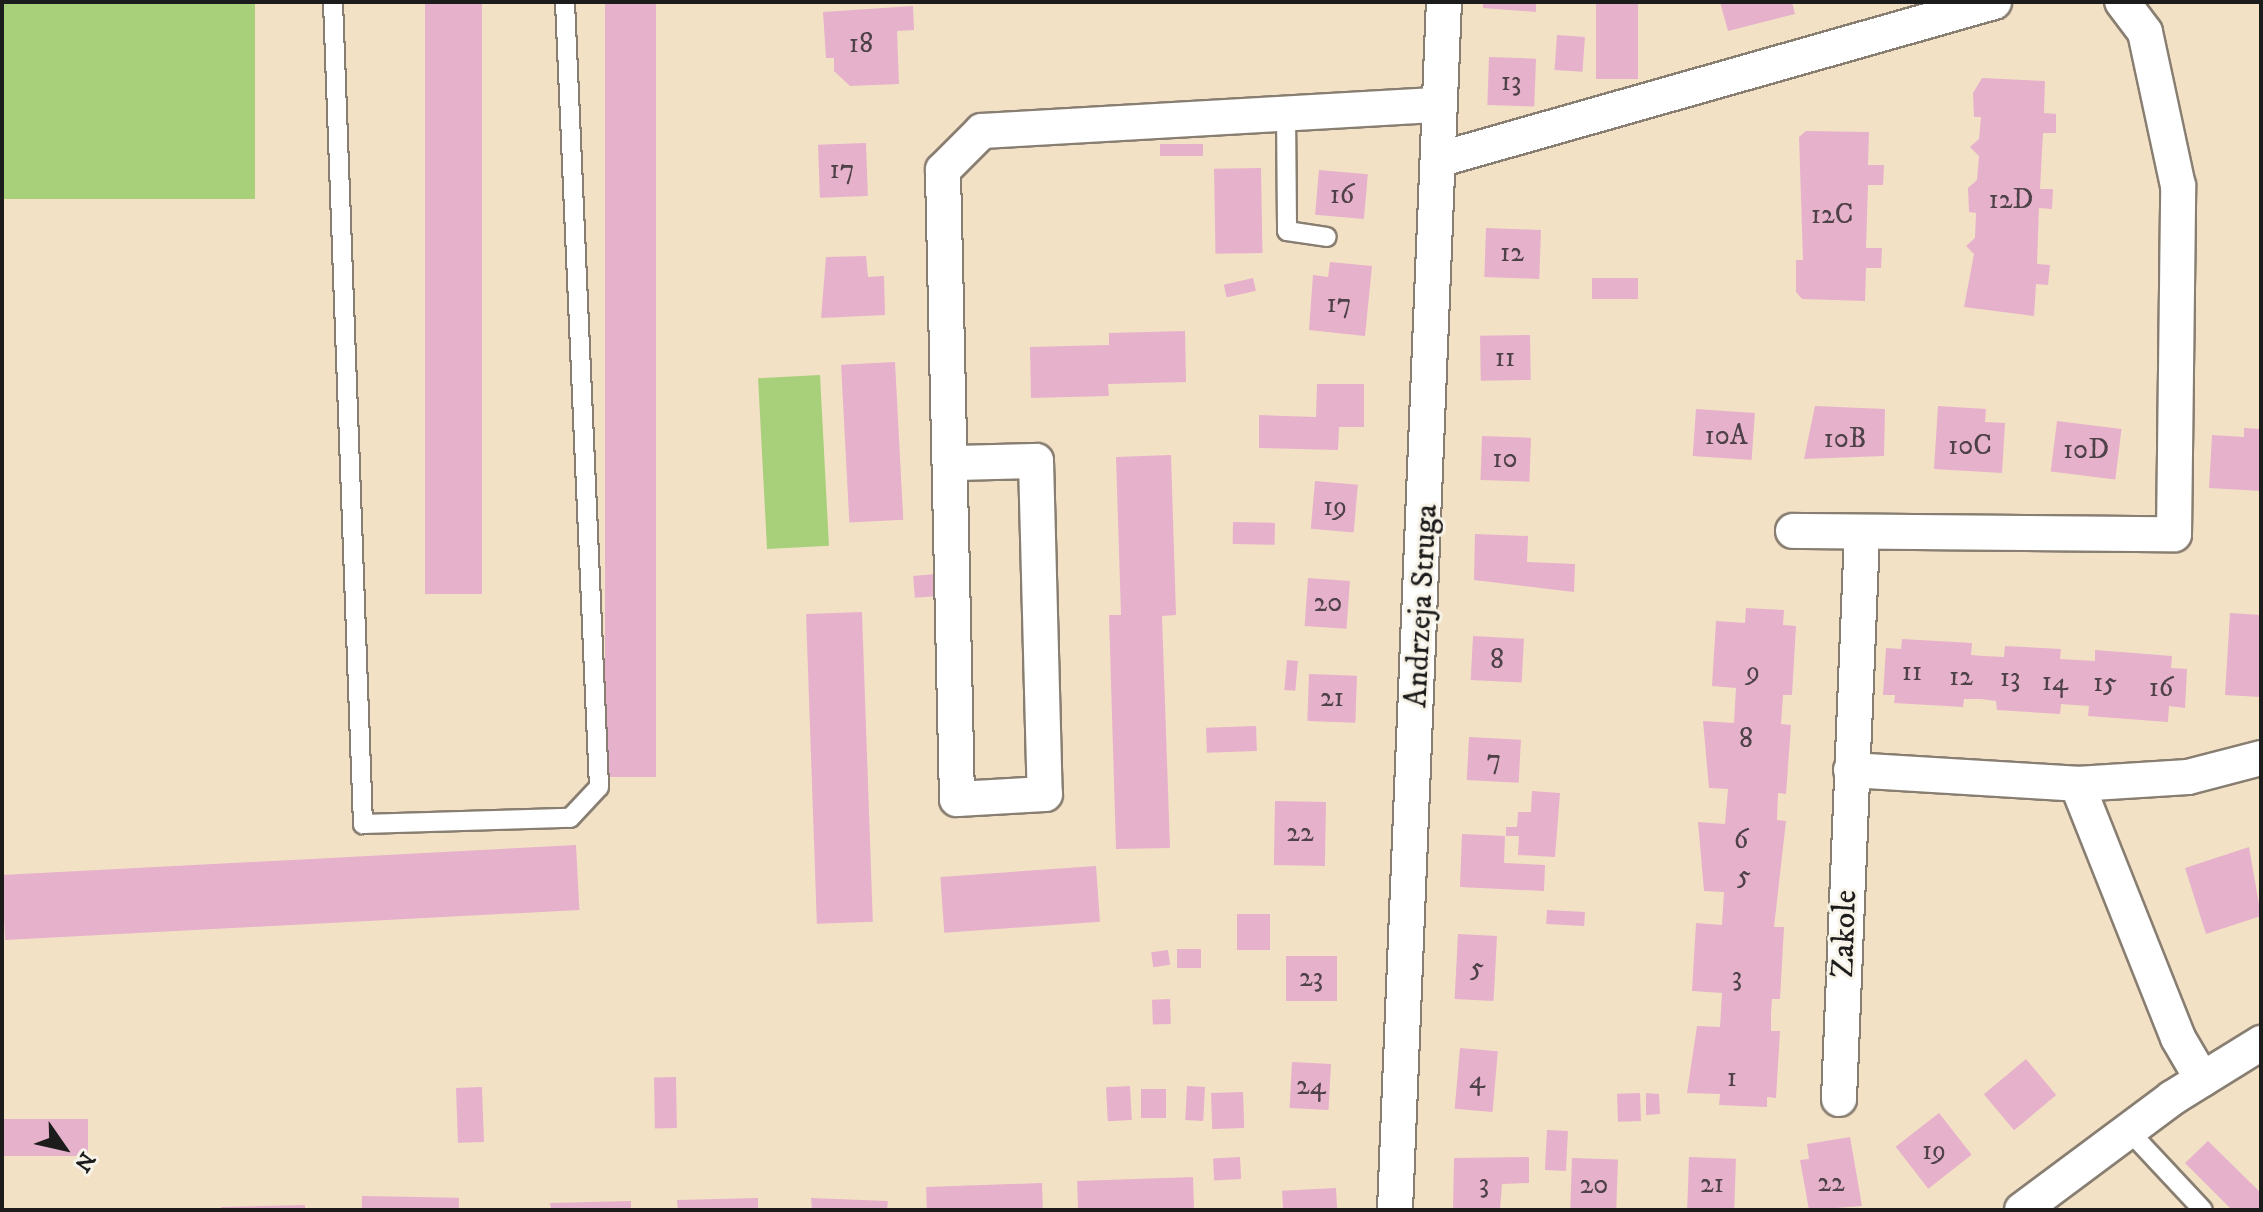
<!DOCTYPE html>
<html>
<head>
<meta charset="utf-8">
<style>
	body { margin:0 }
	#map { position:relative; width:2263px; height:1212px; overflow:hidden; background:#f3e1c6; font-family:"IM FELL DW Pica",serif }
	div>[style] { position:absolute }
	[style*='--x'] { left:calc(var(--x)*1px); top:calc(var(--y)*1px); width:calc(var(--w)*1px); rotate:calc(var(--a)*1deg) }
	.green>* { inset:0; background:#a8cf7a; transform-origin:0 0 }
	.building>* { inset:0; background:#e6b1cb; transform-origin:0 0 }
	.roads { filter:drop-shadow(2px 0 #887e71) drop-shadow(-2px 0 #887e71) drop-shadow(0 2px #887e71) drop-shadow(0 -2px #887e71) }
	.lane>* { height:18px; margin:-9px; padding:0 9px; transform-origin:9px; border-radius:9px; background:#fff }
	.street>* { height:34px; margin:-17px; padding:0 17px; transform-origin:17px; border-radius:17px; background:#fff }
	span { translate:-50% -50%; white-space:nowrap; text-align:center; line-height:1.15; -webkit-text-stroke:6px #f7f3e8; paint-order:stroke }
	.number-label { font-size:28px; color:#4e4148 }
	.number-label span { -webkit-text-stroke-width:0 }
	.street-label { font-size:32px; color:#1c1c1c }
	.frame { position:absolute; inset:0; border:4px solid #1c1c1c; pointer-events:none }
	.north { position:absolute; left:24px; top:1108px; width:80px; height:80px; -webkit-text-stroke:6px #f7f3e8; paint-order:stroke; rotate:124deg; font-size:22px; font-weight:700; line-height:32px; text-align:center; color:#1c1c1c }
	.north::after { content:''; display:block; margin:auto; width:28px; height:36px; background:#1c1c1c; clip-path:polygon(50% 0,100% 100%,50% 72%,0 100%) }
</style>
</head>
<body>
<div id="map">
	<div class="green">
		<div style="left:2px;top:2px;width:253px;height:197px"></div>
		<div style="left:820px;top:375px;width:171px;height:62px;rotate:87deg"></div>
	</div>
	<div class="building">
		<div style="left:425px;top:2px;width:57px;height:592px"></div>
		<div style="left:605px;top:2px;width:51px;height:775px"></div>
		<div style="clip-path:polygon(1483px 2px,1536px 2px,1536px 12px,1483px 8px)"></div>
		<div style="left:1596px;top:2px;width:42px;height:77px"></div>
		<div style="clip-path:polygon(1720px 2px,1792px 2px,1795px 14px,1728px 31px)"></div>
		<div style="clip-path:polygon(913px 6px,914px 30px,897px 31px,899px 84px,850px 86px,834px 71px,834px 58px,826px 58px,823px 12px)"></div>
		<div style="left:1557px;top:35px;width:28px;height:35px;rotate:4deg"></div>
		<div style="left:1489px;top:57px;width:47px;height:48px;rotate:2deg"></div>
		<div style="clip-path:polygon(1982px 78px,2045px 81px,2044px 113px,2056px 114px,2056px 133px,2043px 133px,2040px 189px,2053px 189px,2052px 209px,2039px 208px,2037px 264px,2050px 265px,2048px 285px,2036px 284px,2034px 316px,1964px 307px,1974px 254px,1966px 246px,1975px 238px,1976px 213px,1969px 212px,1968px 188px,1977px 180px,1979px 156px,1970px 147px,1979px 139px,1981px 117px,1974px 117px,1973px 93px)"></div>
		<div style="clip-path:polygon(1806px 131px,1869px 132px,1868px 165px,1884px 165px,1883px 185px,1868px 185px,1866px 248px,1882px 248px,1881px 268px,1866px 268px,1865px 301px,1802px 299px,1796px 292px,1796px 260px,1803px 260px,1799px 137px)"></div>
		<div style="left:866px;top:143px;width:53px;height:48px;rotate:88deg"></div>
		<div style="left:1203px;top:144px;width:12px;height:43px;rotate:90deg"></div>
		<div style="left:1261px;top:168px;width:85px;height:47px;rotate:89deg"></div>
		<div style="left:1319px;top:170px;width:49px;height:45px;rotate:5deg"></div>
		<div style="left:1486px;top:228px;width:55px;height:49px;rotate:2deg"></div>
		<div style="clip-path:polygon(866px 256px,868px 277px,884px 276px,885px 315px,821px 318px,826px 257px)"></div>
		<div style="clip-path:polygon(1330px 262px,1372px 266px,1365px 336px,1309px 330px,1313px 275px,1328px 277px)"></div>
		<div style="left:1253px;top:278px;width:13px;height:30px;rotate:77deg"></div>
		<div style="left:1638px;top:278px;width:21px;height:46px;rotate:90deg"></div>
		<div style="clip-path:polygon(1185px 331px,1186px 382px,1108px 384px,1109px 396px,1031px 398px,1030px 347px,1109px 345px,1109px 333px)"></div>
		<div style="left:1530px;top:335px;width:45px;height:50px;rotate:89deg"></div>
		<div style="left:895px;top:362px;width:158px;height:54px;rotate:87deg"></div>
		<div style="clip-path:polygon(1317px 384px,1364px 384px,1364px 427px,1339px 427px,1338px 450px,1259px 448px,1259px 415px,1316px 417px)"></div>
		<div style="clip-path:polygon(1815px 406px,1885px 409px,1884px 456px,1804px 459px)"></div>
		<div style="clip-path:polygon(1938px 406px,1986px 409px,1985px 422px,2005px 423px,2002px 473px,1934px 469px)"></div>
		<div style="left:1696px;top:409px;width:59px;height:47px;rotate:4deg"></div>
		<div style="left:2057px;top:421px;width:65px;height:51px;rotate:7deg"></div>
		<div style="clip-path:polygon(2244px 428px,2261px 429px,2261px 491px,2209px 488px,2212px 435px,2244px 437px)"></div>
		<div style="left:1482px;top:436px;width:49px;height:44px;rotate:2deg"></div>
		<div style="clip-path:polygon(1171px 455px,1176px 615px,1162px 616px,1170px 848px,1116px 849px,1109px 615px,1121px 615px,1116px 457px)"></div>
		<div style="left:1315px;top:481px;width:43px;height:48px;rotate:5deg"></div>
		<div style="left:1233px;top:522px;width:42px;height:22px;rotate:1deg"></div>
		<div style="clip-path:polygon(1475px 534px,1528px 536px,1527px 562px,1575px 564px,1574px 592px,1474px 580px)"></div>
		<div style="left:935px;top:574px;width:22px;height:22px;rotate:85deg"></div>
		<div style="left:1308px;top:578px;width:42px;height:48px;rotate:4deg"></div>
		<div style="clip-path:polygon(1746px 608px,1784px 610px,1783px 625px,1796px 626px,1792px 695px,1783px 695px,1781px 724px,1791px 725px,1786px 794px,1778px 793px,1777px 820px,1786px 821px,1774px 927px,1784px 927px,1780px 999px,1772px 999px,1771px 1014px,1771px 1031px,1780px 1031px,1776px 1098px,1767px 1097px,1767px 1107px,1719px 1105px,1720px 1094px,1687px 1093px,1697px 1026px,1720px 1027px,1722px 993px,1692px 991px,1696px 923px,1722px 925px,1724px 892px,1704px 891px,1698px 822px,1725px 824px,1728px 789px,1709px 788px,1703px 721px,1734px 723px,1736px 688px,1712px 686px,1716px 621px,1745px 623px)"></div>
		<div style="left:862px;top:612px;width:310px;height:56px;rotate:88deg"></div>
		<div style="clip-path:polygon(2230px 613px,2261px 615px,2261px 697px,2225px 695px)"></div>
		<div style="left:1473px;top:636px;width:51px;height:44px;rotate:3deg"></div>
		<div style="clip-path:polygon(1902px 639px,1972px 643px,1971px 655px,1983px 656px,2004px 657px,2005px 646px,2061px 649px,2060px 659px,2095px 661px,2095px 650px,2172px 656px,2171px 668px,2187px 669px,2185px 708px,2169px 706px,2168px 722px,2088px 716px,2089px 706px,2061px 704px,2060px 714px,1997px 710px,1996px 701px,1981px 699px,1964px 699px,1963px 707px,1894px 703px,1895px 695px,1883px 695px,1886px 648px,1901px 649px)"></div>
		<div style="left:1287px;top:660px;width:11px;height:30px;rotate:5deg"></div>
		<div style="left:1309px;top:674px;width:48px;height:47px;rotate:2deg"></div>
		<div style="left:1256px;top:726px;width:25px;height:50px;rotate:88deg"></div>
		<div style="left:1469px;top:737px;width:52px;height:43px;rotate:3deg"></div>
		<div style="clip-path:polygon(1532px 791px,1560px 793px,1555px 857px,1518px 855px,1519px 836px,1506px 836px,1506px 827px,1517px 827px,1518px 812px,1531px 812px)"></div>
		<div style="left:1275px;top:801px;width:51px;height:64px;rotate:1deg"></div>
		<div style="clip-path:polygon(1462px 834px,1505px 836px,1504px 863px,1545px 865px,1544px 891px,1460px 887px)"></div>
		<div style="left:576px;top:845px;width:65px;height:575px;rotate:87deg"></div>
		<div style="clip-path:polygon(2249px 847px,2261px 916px,2206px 934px,2185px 868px)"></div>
		<div style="left:1096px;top:866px;width:56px;height:156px;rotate:86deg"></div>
		<div style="left:1547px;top:910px;width:38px;height:14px;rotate:3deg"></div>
		<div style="left:1237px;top:914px;width:33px;height:36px"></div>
		<div style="left:1458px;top:934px;width:39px;height:65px;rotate:3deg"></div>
		<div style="left:1177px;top:949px;width:24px;height:19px"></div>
		<div style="left:1168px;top:950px;width:15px;height:17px;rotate:82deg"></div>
		<div style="left:1286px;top:956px;width:51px;height:45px"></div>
		<div style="left:1170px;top:999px;width:25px;height:18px;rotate:88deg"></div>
		<div style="left:1460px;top:1048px;width:38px;height:61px;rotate:5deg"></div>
		<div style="left:2026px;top:1059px;width:47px;height:55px;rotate:50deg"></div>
		<div style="left:1292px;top:1062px;width:39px;height:46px;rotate:3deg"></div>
		<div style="left:676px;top:1077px;width:51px;height:22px;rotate:89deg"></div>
		<div style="left:1130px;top:1086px;width:34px;height:24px;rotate:87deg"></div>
		<div style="left:1187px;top:1086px;width:18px;height:34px;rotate:3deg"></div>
		<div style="left:482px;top:1087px;width:55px;height:26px;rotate:88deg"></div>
		<div style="left:1141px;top:1089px;width:25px;height:29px"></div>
		<div style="left:1243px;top:1092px;width:36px;height:32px;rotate:88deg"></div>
		<div style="left:1640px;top:1093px;width:28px;height:23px;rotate:88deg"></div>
		<div style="clip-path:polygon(1646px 1093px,1659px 1094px,1660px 1114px,1646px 1115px)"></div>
		<div style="left:1939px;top:1113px;width:53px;height:55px;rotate:52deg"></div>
		<div style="left:88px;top:1119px;width:37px;height:86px;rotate:90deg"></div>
		<div style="left:1547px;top:1130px;width:21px;height:40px;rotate:3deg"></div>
		<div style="clip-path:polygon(1850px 1137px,1862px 1206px,1809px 1210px,1800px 1160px,1809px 1159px,1807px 1144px)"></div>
		<div style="clip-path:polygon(2208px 1141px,2261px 1193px,2261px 1210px,2232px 1210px,2185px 1163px)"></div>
		<div style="left:1240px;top:1157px;width:22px;height:27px;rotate:87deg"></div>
		<div style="clip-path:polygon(1529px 1157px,1529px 1183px,1502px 1184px,1500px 1210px,1453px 1210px,1454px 1158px)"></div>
		<div style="left:1689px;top:1157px;width:47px;height:53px;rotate:2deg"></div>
		<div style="left:1572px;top:1158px;width:46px;height:52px;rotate:2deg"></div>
		<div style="left:1193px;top:1177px;width:33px;height:116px;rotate:88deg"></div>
		<div style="left:1042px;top:1183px;width:27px;height:116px;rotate:88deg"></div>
		<div style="left:1336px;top:1188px;width:22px;height:54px;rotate:87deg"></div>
		<div style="left:362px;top:1196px;width:97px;height:14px;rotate:1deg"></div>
		<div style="clip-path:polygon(758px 1198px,758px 1210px,678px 1210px,677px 1200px)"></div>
		<div style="clip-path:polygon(811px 1198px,888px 1201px,887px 1210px,812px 1210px)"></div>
		<div style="clip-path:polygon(631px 1201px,631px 1210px,551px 1210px,550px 1203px)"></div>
		<div style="clip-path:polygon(305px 1205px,305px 1210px,221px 1210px,221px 1207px)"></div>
	</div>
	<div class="roads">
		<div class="lane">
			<div style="--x:333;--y:2;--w:823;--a:87.91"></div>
			<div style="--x:363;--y:824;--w:207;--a:-1.7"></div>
			<div style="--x:570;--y:818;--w:42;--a:-46.9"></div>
			<div style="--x:599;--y:787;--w:786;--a:-92.48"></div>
			<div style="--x:1286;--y:111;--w:120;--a:89.5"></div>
			<div style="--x:1287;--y:231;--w:40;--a:8.5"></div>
			<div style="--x:2129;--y:1131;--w:108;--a:46.9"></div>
		</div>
		<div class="street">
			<div style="--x:1441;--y:159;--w:575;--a:-15.85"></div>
			<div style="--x:954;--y:463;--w:82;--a:-1.4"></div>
			<div style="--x:1036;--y:461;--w:333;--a:88.5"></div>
			<div style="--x:1045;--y:794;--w:88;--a:176.7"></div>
			<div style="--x:957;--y:799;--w:629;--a:-91.28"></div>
			<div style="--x:943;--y:170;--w:55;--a:-45"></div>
			<div style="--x:982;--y:131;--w:458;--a:-3.3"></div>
			<div style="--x:1793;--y:531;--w:381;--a:0.5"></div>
			<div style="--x:2174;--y:534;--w:348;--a:-89.3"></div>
			<div style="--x:2178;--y:186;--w:157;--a:-102.1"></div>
			<div style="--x:2145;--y:32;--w:38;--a:-127"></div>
			<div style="--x:1851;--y:770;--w:226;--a:3.5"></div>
			<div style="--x:2077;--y:784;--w:111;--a:-3.6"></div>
			<div style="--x:2188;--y:777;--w:75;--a:-14.6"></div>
			<div style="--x:2077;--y:784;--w:273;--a:68.3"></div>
			<div style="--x:2178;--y:1038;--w:48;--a:59.7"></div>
			<div style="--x:1839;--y:1099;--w:566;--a:-87.67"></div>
			<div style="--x:1395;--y:1210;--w:1209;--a:-87.68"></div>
			<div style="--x:2022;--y:1210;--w:187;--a:-36.7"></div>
			<div style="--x:2172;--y:1098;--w:105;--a:-31.7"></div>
		</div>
	</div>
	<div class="number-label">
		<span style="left:861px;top:44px">18</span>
		<span style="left:1511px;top:82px">13</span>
		<span style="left:842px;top:170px">17</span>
		<span style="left:1342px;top:195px">16</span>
		<span style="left:2011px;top:200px">12D</span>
		<span style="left:1832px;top:215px">12C</span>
		<span style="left:1512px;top:253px">12</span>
		<span style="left:1339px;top:304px">17</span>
		<span style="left:1505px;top:358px">11</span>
		<span style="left:1726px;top:436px">10A</span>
		<span style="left:1845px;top:439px">10B</span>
		<span style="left:1970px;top:446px">10C</span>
		<span style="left:2086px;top:450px">10D</span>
		<span style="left:1505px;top:459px">10</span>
		<span style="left:1335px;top:507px">19</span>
		<span style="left:1328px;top:603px">20</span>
		<span style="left:1497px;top:660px">8</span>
		<span style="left:1753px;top:672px">9</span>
		<span style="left:1912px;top:672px">11</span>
		<span style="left:1961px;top:677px">12</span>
		<span style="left:2010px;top:678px">13</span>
		<span style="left:2055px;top:682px">14</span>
		<span style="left:2105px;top:683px">15</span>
		<span style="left:2161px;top:688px">16</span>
		<span style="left:1332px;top:698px">21</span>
		<span style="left:1746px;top:739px">8</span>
		<span style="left:1494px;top:760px">7</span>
		<span style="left:1300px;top:833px">22</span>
		<span style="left:1741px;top:840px">6</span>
		<span style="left:1744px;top:876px">5</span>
		<span style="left:1477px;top:968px">5</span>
		<span style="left:1737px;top:977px">3</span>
		<span style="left:1311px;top:978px">23</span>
		<span style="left:1732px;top:1078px">1</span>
		<span style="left:1477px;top:1080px">4</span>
		<span style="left:1311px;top:1086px">24</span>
		<span style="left:1934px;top:1151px">19</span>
		<span style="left:1831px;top:1183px">22</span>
		<span style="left:1484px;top:1184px">3</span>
		<span style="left:1712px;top:1184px">21</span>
		<span style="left:1594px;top:1185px">20</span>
	</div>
	<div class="street-label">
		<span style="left:1422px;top:606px;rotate:-87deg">Andrzeja Struga</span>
		<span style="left:1845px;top:934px;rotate:-88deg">Zakole</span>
	</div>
	<div class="frame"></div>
	<div class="north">N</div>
</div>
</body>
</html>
